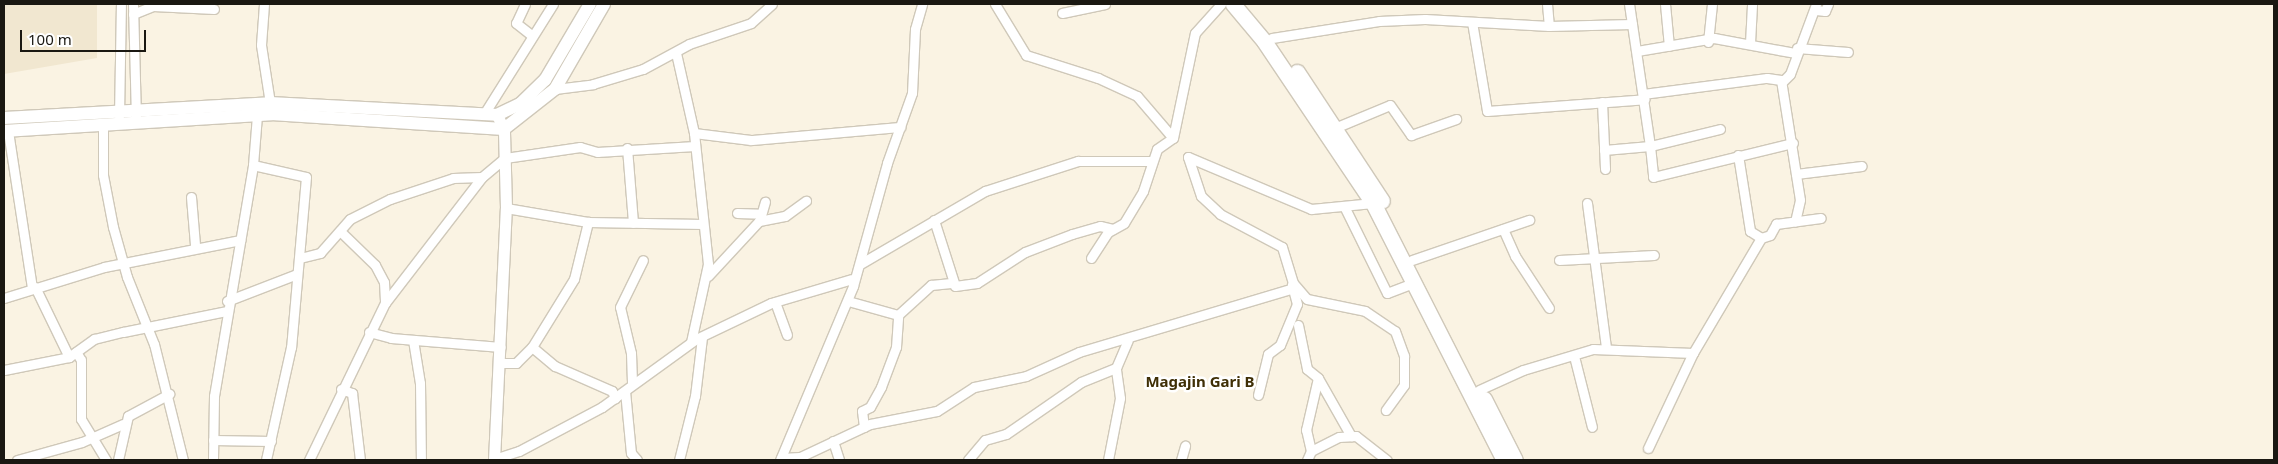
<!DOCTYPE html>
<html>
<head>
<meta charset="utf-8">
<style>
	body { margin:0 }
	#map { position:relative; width:2278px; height:464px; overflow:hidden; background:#faf3e3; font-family:"Noto Sans",sans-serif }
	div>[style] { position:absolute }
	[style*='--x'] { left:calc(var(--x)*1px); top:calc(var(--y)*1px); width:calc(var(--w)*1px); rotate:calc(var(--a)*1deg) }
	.built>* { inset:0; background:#f1e7d0 }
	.roads { filter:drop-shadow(1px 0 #cfc8b9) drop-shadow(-1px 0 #cfc8b9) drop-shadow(0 1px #cfc8b9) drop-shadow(0 -1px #cfc8b9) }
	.minor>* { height:9px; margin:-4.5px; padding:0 4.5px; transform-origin:4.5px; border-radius:4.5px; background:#fff }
	.tertiary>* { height:11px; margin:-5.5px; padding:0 5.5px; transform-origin:5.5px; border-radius:5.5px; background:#fff }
	.secondary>* { height:12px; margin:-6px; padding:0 6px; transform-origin:6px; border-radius:6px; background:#fff }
	.primary>* { height:15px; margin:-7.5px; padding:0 7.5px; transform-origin:7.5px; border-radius:7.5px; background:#fff }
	span { translate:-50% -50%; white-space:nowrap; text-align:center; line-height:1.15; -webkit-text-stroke:5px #fff; paint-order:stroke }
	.neighbourhood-label { font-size:15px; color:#3f2f06; font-weight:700 }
	.frame { position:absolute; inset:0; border:5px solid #1a1812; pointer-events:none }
	.scale { position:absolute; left:20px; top:30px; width:126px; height:22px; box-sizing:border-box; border:2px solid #1a1812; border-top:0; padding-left:6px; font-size:15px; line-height:18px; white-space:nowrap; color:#1a1812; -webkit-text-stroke:4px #fff; paint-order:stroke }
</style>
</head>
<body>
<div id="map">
	<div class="built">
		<div style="clip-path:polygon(4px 4px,97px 4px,97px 58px,4px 74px)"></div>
	</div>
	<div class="roads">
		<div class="minor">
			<div style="--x:133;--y:4;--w:112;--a:88.5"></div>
			<div style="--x:264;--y:4;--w:41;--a:94.2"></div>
			<div style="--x:261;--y:45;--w:59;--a:81.2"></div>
			<div style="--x:525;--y:4;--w:21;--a:115"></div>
			<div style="--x:516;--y:23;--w:18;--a:38"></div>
			<div style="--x:995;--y:4;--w:60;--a:58.7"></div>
			<div style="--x:1026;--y:55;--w:76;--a:17.7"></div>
			<div style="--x:1098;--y:78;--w:43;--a:24.8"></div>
			<div style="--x:1137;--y:96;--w:55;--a:49.4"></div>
			<div style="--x:1547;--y:4;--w:22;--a:85"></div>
			<div style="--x:1665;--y:4;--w:42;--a:84.6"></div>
			<div style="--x:1816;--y:10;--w:9;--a:6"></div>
			<div style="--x:1825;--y:11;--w:8;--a:-67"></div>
			<div style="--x:1062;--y:13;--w:44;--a:-11.8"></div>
			<div style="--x:133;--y:14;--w:22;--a:-22"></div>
			<div style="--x:153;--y:6;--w:61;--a:2.8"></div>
			<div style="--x:1472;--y:22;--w:90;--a:80.4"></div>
			<div style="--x:1487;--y:111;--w:158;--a:-4.3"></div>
			<div style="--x:1272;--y:38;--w:108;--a:-9"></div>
			<div style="--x:1379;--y:21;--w:46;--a:-2.5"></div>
			<div style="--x:1425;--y:19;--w:124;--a:3.2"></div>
			<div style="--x:1549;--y:26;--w:83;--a:-1.4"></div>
			<div style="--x:1708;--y:42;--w:38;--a:-84"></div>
			<div style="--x:1750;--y:43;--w:39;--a:-87"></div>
			<div style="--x:1797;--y:48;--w:51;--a:4.5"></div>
			<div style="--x:1637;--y:51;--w:78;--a:-9.6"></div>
			<div style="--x:1714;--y:38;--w:82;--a:10.5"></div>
			<div style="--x:676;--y:53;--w:82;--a:77.3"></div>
			<div style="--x:694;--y:133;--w:132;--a:83.9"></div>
			<div style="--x:708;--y:264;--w:80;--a:102.3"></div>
			<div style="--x:1782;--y:82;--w:11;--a:-45"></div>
			<div style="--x:1790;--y:74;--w:75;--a:-69.6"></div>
			<div style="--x:555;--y:89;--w:38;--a:-7"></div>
			<div style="--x:593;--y:84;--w:52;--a:-16.7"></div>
			<div style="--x:643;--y:69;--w:52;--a:-28.5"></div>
			<div style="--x:689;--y:44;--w:65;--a:-18.7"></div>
			<div style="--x:751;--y:23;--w:28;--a:-42"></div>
			<div style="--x:1643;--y:94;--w:125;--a:-7.4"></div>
			<div style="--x:1767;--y:78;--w:14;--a:8"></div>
			<div style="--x:1781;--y:80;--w:121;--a:81"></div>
			<div style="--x:1800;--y:200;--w:22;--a:103"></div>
			<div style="--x:1602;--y:102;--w:67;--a:87.4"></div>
			<div style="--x:484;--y:114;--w:130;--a:-57.9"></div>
			<div style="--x:119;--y:116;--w:112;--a:-89"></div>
			<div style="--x:103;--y:124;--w:51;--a:90"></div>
			<div style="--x:103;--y:175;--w:53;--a:79.1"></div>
			<div style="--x:113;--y:227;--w:52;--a:74.4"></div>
			<div style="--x:127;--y:277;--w:72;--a:68.1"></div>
			<div style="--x:154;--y:344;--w:120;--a:76"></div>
			<div style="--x:1337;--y:127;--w:57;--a:-22.5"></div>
			<div style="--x:1390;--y:105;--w:37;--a:55"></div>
			<div style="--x:1411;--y:135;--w:48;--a:-19.6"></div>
			<div style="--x:1720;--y:129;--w:72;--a:166.3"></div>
			<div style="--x:1650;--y:146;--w:31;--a:84"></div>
			<div style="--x:1653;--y:177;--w:144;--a:-13.7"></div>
			<div style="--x:8;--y:131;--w:158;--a:81.3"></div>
			<div style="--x:694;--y:133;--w:57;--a:7"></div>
			<div style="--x:751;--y:140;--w:150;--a:-5"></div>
			<div style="--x:627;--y:148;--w:75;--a:85.4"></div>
			<div style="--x:1604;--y:150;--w:46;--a:-5"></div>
			<div style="--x:1650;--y:146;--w:144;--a:-98.4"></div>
			<div style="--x:1738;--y:155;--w:77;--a:81"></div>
			<div style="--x:1750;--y:231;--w:13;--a:32"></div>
			<div style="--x:1188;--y:157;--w:41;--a:71.6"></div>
			<div style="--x:1201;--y:196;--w:26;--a:43"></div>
			<div style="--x:1220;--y:214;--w:70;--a:28"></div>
			<div style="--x:1282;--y:247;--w:38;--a:73"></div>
			<div style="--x:1293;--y:283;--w:21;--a:49"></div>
			<div style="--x:1307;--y:299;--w:59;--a:11.7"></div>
			<div style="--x:1365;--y:311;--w:36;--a:34"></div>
			<div style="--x:1395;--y:331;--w:27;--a:70"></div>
			<div style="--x:1404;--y:356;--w:29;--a:90"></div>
			<div style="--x:1404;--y:385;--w:31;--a:126"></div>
			<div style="--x:1188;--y:157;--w:134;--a:22.9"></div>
			<div style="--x:1311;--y:209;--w:62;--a:-5.5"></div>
			<div style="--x:253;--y:165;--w:54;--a:12.8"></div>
			<div style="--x:306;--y:177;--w:171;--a:95"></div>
			<div style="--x:291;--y:347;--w:116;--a:102.5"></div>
			<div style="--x:1796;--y:174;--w:66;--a:-6.9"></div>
			<div style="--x:191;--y:197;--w:48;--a:85.2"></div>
			<div style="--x:1587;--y:203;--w:146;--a:82.5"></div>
			<div style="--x:1344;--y:206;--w:97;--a:63.7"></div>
			<div style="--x:1387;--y:293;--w:28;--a:-21"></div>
			<div style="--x:506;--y:208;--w:83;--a:9.7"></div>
			<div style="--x:588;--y:222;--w:115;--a:1"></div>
			<div style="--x:737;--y:213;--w:24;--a:2"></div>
			<div style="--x:760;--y:219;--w:18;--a:-74"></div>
			<div style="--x:934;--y:220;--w:69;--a:72.3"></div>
			<div style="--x:955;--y:286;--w:22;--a:-8"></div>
			<div style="--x:977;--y:283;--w:57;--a:-32.9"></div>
			<div style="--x:1025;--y:252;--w:50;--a:-21"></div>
			<div style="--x:1072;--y:234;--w:29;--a:-16"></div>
			<div style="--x:1100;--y:226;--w:13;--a:13"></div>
			<div style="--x:1503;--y:229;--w:30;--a:66"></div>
			<div style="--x:1515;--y:256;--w:62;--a:56.8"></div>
			<div style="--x:342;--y:233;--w:46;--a:44.1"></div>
			<div style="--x:375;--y:265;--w:19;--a:62"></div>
			<div style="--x:384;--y:282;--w:21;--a:87"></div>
			<div style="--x:300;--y:258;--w:21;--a:-14"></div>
			<div style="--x:320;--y:253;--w:45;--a:-48.6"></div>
			<div style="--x:350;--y:219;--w:45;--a:-26.6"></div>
			<div style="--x:390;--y:199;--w:66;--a:-18.4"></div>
			<div style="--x:453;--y:178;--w:29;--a:-2"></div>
			<div style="--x:1091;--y:258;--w:31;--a:-57"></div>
			<div style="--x:1108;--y:232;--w:18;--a:-29"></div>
			<div style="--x:1124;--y:223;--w:37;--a:-59"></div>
			<div style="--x:1143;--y:191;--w:44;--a:-71.6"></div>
			<div style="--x:1157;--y:149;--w:19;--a:-35"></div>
			<div style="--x:1173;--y:138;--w:107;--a:-78.2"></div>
			<div style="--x:1195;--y:33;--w:39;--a:-48"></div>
			<div style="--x:1412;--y:260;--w:124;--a:-18.9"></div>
			<div style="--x:1559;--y:260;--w:95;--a:-3"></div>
			<div style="--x:860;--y:264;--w:145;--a:-30.3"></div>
			<div style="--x:985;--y:191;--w:98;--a:-17.9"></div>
			<div style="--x:1078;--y:161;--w:73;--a:0"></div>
			<div style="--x:708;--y:276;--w:75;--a:-47.2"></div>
			<div style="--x:759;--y:221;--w:26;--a:-11"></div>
			<div style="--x:785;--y:216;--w:26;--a:-36"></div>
			<div style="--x:35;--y:287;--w:78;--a:64.1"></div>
			<div style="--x:4;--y:298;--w:105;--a:-17.2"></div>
			<div style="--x:104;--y:267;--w:139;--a:-11.2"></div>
			<div style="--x:227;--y:301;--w:75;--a:-21.1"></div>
			<div style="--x:848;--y:301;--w:52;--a:15.6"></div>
			<div style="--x:775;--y:302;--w:35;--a:70"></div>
			<div style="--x:1298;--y:325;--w:45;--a:78.4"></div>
			<div style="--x:1307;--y:369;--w:14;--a:39"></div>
			<div style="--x:1318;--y:378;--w:67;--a:60.4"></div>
			<div style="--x:369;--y:332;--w:23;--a:15"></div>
			<div style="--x:391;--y:338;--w:110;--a:4.7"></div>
			<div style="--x:413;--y:340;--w:44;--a:80.8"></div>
			<div style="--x:420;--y:383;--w:77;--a:89.3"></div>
			<div style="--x:532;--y:347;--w:30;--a:40"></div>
			<div style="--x:555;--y:366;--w:62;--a:23.7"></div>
			<div style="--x:612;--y:391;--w:8;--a:67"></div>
			<div style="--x:76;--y:352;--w:9;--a:58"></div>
			<div style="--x:81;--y:360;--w:59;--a:90"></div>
			<div style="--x:81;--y:419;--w:48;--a:58.6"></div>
			<div style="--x:1574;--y:356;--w:73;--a:75.8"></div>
			<div style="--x:500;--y:363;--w:16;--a:0"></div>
			<div style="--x:516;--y:363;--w:23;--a:-45"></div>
			<div style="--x:532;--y:347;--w:80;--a:-58.3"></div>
			<div style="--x:574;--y:279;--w:59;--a:-76.2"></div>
			<div style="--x:4;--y:370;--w:66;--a:-11.3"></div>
			<div style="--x:69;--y:357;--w:31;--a:-36"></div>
			<div style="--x:94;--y:339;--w:30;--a:-14"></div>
			<div style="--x:123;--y:332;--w:105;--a:-11.5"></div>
			<div style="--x:632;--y:382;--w:29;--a:-92"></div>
			<div style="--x:631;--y:353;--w:47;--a:-103.4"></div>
			<div style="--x:620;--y:307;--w:52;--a:-63.9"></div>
			<div style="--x:341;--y:389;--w:12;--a:20"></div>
			<div style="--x:352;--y:393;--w:67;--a:83.2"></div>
			<div style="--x:1479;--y:390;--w:48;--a:-24.4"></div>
			<div style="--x:1523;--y:370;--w:73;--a:-16.7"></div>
			<div style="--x:1593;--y:349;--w:100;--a:2.3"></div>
			<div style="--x:1693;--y:353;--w:134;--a:-59.4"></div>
			<div style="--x:1761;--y:238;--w:9;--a:-18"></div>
			<div style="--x:1770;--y:235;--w:13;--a:-61"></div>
			<div style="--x:1776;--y:224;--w:45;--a:-7.6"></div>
			<div style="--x:625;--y:391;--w:62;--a:84.5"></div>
			<div style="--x:631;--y:453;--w:9;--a:49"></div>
			<div style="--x:1258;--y:395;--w:42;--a:-76.3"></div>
			<div style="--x:1268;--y:354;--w:15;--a:-37"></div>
			<div style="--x:1280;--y:345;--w:44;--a:-67.5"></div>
			<div style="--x:1297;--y:304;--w:20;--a:-105"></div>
			<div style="--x:864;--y:427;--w:16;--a:-97"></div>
			<div style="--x:862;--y:411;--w:9;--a:-27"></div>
			<div style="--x:870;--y:407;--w:23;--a:-61"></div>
			<div style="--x:881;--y:387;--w:43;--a:-69.4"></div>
			<div style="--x:896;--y:347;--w:32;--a:-86"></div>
			<div style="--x:898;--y:315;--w:45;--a:-42.3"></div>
			<div style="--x:931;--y:285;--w:20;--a:-6"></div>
			<div style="--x:213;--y:440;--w:58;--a:1"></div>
			<div style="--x:833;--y:441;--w:20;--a:72"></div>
			<div style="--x:1648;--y:448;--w:105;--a:-64.7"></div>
			<div style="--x:1311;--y:451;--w:22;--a:-103"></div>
			<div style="--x:1306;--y:430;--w:53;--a:-77"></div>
			<div style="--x:781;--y:458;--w:19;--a:-3"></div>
			<div style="--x:800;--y:457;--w:77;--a:-25.2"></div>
			<div style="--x:870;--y:424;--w:68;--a:-11"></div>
			<div style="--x:937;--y:411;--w:44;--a:-33"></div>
			<div style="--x:974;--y:387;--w:53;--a:-11.9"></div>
			<div style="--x:1026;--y:376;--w:58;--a:-24.4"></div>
			<div style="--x:1079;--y:352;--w:221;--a:-16.6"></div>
			<div style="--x:494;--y:459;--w:26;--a:-18"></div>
			<div style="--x:519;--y:451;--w:94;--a:-27.9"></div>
			<div style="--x:602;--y:407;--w:116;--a:-35.9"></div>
			<div style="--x:696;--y:339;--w:83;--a:-25.6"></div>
			<div style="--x:771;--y:303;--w:84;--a:-16.5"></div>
			<div style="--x:17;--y:460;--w:67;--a:-15.5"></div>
			<div style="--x:82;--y:442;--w:45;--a:-23.7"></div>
			<div style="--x:118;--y:460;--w:45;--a:-77.2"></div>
			<div style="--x:128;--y:416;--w:47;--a:-28.2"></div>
			<div style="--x:213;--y:460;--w:64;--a:-89.1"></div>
			<div style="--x:214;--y:396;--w:234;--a:-80.4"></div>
			<div style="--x:253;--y:165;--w:50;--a:-85.4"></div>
			<div style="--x:309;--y:460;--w:174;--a:-64.2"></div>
			<div style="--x:385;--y:303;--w:159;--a:-52.4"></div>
			<div style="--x:482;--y:177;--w:30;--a:-40"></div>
			<div style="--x:505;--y:158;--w:76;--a:-8.3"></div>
			<div style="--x:580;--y:147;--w:18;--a:16"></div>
			<div style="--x:597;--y:152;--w:98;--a:-3.5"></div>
			<div style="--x:679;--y:460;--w:66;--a:-76"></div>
			<div style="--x:695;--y:396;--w:59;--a:-83.2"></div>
			<div style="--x:780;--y:460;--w:189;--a:-67.2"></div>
			<div style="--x:853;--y:286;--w:128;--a:-74.5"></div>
			<div style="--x:887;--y:163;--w:74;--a:-70.3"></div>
			<div style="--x:912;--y:93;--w:64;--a:-87.3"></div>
			<div style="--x:915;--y:29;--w:26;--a:-74"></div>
			<div style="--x:968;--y:460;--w:26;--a:-50"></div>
			<div style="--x:985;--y:440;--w:22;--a:-16"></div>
			<div style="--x:1006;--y:434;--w:91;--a:-34.7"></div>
			<div style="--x:1081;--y:382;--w:38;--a:-22"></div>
			<div style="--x:1108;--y:460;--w:63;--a:-79"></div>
			<div style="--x:1120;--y:398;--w:30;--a:-98"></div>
			<div style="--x:1116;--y:368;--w:30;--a:-67"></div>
			<div style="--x:1181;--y:460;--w:15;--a:-74"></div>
			<div style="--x:1307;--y:460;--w:10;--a:-66"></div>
			<div style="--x:1311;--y:451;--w:31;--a:-27"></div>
			<div style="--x:1339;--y:437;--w:17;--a:-3"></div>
			<div style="--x:1356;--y:436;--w:39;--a:38"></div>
		</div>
		<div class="tertiary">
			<div style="--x:494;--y:460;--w:252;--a:-87.3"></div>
			<div style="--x:506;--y:208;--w:79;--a:-91.5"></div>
			<div style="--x:504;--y:129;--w:16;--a:-117"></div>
		</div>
		<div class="secondary">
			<div style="--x:4;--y:118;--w:266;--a:-3.2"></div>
			<div style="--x:270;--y:103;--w:227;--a:3"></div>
			<div style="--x:497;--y:115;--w:25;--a:-26"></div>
			<div style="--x:520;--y:104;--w:35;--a:-44"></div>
			<div style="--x:545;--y:80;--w:88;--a:-59.4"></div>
			<div style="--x:4;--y:131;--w:268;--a:-3.6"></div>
			<div style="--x:271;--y:114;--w:233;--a:3.7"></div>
			<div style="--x:504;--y:129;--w:65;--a:-38.1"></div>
			<div style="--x:555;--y:89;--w:98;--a:-60"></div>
		</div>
		<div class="primary">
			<div style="--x:1233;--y:4;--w:48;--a:50"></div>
			<div style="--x:1264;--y:41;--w:195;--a:56.1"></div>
			<div style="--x:1373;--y:203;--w:288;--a:63"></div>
			<div style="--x:1297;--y:72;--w:154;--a:56.6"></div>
			<div style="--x:1484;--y:399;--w:68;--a:63.1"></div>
		</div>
	</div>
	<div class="neighbourhood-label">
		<span style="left:1200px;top:382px">Magajin Gari B</span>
	</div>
	<div class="frame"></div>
	<div class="scale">100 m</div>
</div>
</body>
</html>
